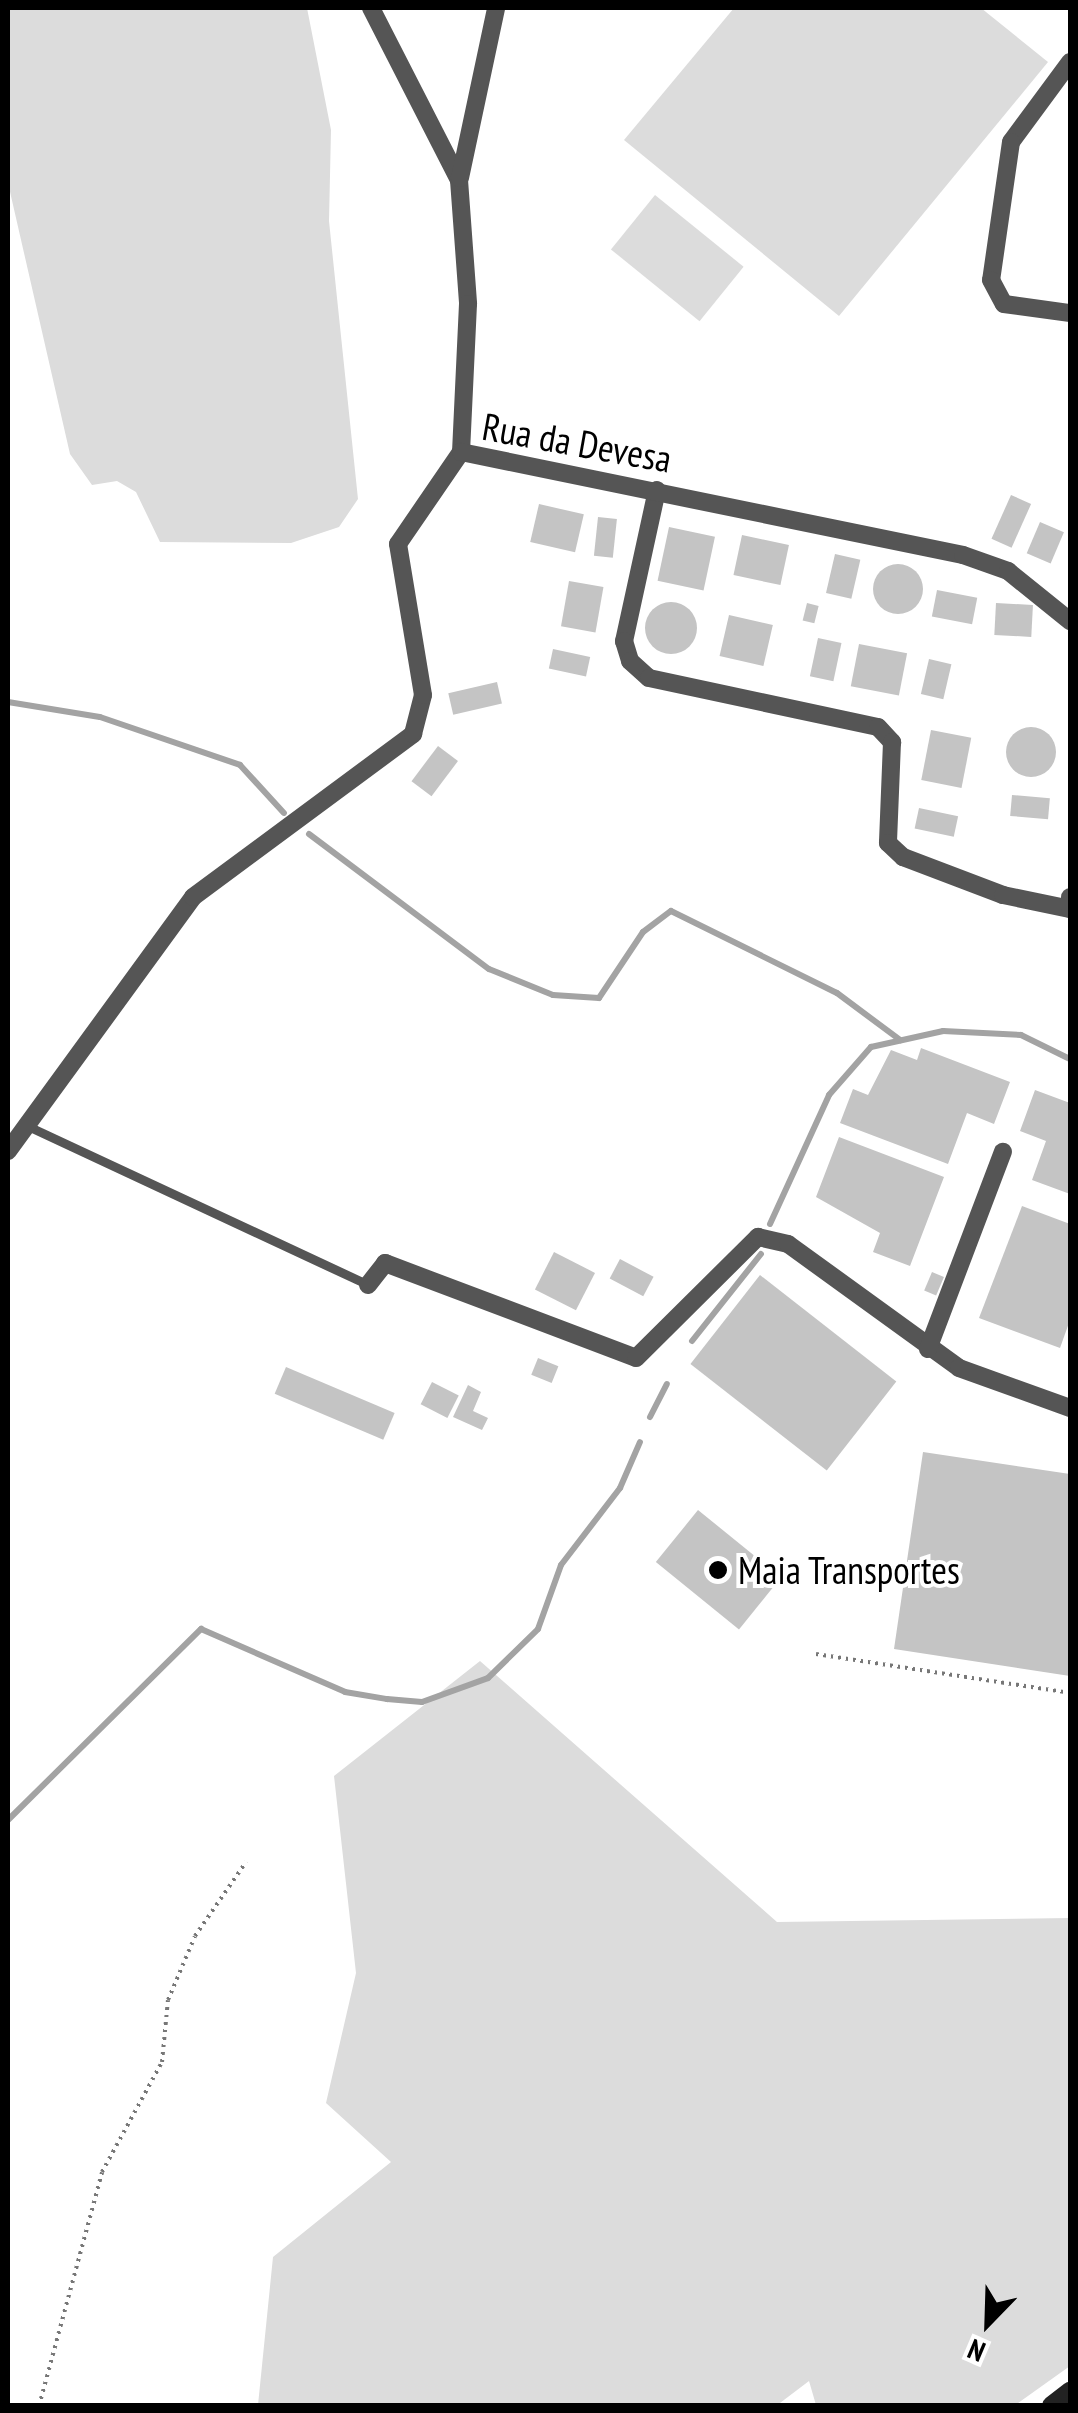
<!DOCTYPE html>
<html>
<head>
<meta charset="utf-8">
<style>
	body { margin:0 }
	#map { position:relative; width:1078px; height:2413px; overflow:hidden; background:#fff; font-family:"PT Sans Narrow",sans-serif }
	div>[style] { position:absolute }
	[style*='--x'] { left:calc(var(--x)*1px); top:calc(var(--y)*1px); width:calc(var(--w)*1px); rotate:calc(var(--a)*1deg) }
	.green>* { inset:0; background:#dcdcdc; transform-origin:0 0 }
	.stream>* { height:6px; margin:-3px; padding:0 3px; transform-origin:3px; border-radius:3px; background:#a3a3a3 }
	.building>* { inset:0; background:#c4c4c4; transform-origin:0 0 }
	.round { border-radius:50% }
	.path>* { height:4px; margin-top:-2px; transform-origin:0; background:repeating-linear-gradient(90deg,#777 0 2.5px,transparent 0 7.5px) }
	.lane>* { height:9px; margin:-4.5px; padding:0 4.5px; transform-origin:4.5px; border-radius:4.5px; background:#555 }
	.street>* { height:18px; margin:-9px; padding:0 9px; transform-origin:9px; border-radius:9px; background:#555 }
	.secondary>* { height:20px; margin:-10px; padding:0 10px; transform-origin:10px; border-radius:10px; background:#222 }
	.dots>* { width:28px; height:28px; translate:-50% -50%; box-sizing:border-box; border:5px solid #fff; border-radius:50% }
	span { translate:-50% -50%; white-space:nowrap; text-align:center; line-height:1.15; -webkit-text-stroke:8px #fff; paint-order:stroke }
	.street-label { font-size:38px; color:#000 }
	.poi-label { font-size:38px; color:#000 }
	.left { translate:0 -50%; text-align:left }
	.frame { position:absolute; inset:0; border:10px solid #000; pointer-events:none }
	.north { position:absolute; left:938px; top:2273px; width:100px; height:100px; -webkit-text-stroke:8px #fff; paint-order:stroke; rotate:203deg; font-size:28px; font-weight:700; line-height:40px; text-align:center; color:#000 }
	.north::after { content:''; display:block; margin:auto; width:35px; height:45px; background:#000; clip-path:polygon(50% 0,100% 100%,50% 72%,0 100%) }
</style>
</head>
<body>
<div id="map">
	<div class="green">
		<div style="clip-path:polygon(8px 8px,307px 8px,331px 130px,329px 221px,358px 499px,339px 527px,291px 543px,160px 542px,136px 492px,117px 481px,92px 485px,70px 454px,8px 183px)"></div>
		<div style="clip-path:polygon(734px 8px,981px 8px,1048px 62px,839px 316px,624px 140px)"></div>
		<div style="left:655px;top:195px;width:114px;height:70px;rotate:39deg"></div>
		<div style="clip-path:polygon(480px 1661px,777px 1922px,1070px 1918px,1070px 2366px,1014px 2406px,816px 2405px,809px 2381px,776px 2406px,258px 2405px,273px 2257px,391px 2162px,326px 2103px,356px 1973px,334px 1776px)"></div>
	</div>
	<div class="stream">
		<div style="--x:8;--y:702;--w:93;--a:9.3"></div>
		<div style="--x:100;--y:717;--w:148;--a:18.9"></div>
		<div style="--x:240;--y:765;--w:65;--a:47.5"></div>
		<div style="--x:309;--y:834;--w:225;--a:36.9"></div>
		<div style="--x:489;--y:969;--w:69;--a:22.1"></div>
		<div style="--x:553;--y:995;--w:46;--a:3.7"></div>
		<div style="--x:599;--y:998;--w:79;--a:-56.3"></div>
		<div style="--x:643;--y:932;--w:35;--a:-37"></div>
		<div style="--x:671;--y:911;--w:185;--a:26.3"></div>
		<div style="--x:837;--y:993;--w:79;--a:36.7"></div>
		<div style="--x:770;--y:1224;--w:142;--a:-65.4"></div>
		<div style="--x:829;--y:1095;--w:64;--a:-48.8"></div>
		<div style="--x:871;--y:1047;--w:74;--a:-12.5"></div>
		<div style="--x:943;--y:1031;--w:78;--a:2.9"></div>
		<div style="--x:1021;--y:1035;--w:55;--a:26.1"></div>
		<div style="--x:692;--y:1341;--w:111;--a:-51.6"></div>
		<div style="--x:650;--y:1417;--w:37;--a:-63"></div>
		<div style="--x:8;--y:1820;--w:272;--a:-44.7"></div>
		<div style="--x:201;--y:1629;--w:157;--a:23.6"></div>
		<div style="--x:345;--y:1692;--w:43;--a:9.5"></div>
		<div style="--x:387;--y:1699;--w:35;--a:5"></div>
		<div style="--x:422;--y:1702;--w:70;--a:-20"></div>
		<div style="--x:488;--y:1678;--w:70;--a:-44.4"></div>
		<div style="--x:538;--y:1629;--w:68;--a:-70.2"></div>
		<div style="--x:561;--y:1565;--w:97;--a:-52.5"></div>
		<div style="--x:620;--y:1488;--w:50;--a:-66.5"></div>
	</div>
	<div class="building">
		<div style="left:1011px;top:495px;width:22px;height:48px;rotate:24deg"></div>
		<div style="left:539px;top:504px;width:46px;height:39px;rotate:13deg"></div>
		<div style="left:598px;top:517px;width:19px;height:39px;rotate:6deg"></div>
		<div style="left:1040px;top:522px;width:26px;height:34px;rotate:23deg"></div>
		<div style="left:669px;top:527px;width:47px;height:55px;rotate:12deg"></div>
		<div style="left:742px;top:535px;width:48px;height:41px;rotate:12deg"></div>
		<div style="left:835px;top:554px;width:26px;height:40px;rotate:13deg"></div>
		<div class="round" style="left:873px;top:564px;width:50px;height:50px"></div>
		<div style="left:569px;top:581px;width:35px;height:46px;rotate:10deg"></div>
		<div style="left:937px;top:590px;width:41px;height:27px;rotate:11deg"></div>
		<div class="round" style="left:645px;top:602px;width:52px;height:52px"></div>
		<div style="left:807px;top:603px;width:12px;height:18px;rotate:14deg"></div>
		<div style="left:996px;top:603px;width:37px;height:32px;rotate:3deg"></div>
		<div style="left:729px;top:615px;width:45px;height:42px;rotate:13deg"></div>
		<div style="left:818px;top:638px;width:24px;height:39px;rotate:12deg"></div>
		<div style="left:859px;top:644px;width:49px;height:43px;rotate:11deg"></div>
		<div style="left:553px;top:649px;width:38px;height:20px;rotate:12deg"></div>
		<div style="left:929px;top:659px;width:23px;height:36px;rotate:13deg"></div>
		<div style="left:497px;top:682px;width:22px;height:50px;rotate:77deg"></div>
		<div class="round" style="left:1006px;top:727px;width:50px;height:50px"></div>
		<div style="left:931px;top:730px;width:41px;height:51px;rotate:11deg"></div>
		<div style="left:438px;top:746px;width:25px;height:44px;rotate:37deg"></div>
		<div style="left:1012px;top:795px;width:38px;height:21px;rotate:5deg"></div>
		<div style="left:919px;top:808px;width:40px;height:21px;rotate:12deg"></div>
		<div style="clip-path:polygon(921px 1048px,1010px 1082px,994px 1124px,967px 1113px,948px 1164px,840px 1123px,853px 1089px,868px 1095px,891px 1050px,917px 1060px)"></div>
		<div style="clip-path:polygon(1035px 1090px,1070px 1103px,1070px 1194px,1032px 1180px,1046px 1141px,1020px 1131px)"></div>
		<div style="clip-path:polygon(839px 1137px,944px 1177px,910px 1266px,873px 1252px,880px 1233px,816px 1197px)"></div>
		<div style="clip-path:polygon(1022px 1206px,1070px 1224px,1070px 1320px,1060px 1348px,979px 1318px)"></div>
		<div style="left:554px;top:1252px;width:46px;height:42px;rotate:27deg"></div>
		<div style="left:620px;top:1259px;width:38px;height:22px;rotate:28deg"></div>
		<div style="left:932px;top:1272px;width:13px;height:20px;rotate:23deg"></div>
		<div style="left:760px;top:1275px;width:173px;height:113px;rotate:38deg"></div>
		<div style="left:538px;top:1358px;width:22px;height:18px;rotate:22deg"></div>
		<div style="left:286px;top:1367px;width:118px;height:29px;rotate:23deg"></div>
		<div style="left:432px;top:1382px;width:30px;height:25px;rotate:27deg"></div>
		<div style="clip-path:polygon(468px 1385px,481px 1392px,473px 1411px,488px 1418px,482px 1430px,453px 1417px)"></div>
		<div style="clip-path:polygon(923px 1452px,1070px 1474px,1070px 1676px,894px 1649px)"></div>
		<div style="left:698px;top:1510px;width:107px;height:67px;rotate:39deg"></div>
	</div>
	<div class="path">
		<div style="--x:816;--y:1654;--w:257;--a:8.7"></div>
		<div style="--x:39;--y:2406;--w:242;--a:-74.9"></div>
		<div style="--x:102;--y:2172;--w:125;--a:-61.4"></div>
		<div style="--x:162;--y:2062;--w:62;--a:-84.5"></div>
		<div style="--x:168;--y:2000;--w:69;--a:-67.1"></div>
		<div style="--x:195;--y:1936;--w:90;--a:-55.4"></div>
	</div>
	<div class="lane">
		<div style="--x:32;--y:1128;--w:371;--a:25"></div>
	</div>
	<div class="street">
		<div style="--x:371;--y:8;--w:193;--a:62.9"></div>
		<div style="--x:459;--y:180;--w:124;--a:85.8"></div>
		<div style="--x:468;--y:304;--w:148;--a:92.7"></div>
		<div style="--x:1070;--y:62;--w:99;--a:126.4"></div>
		<div style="--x:1011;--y:142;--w:139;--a:98.2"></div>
		<div style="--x:991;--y:280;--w:27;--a:62"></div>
		<div style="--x:1004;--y:304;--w:67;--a:7.8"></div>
		<div style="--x:460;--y:178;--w:174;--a:-78"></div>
		<div style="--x:657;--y:490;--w:155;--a:102.3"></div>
		<div style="--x:624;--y:641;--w:21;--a:73"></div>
		<div style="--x:630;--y:661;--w:25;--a:42"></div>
		<div style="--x:649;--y:678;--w:234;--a:12.1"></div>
		<div style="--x:878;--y:727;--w:21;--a:47"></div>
		<div style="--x:892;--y:742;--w:101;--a:92.3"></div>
		<div style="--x:888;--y:843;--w:21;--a:43"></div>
		<div style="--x:903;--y:857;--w:107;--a:20.8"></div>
		<div style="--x:1003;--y:895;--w:68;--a:11.8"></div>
		<div style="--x:1070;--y:909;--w:12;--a:-90"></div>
		<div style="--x:8;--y:1151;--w:314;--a:-53.9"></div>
		<div style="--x:193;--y:897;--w:274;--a:-36.5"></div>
		<div style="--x:413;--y:734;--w:40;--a:-75.6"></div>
		<div style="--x:423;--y:695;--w:153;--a:-99.4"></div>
		<div style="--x:398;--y:544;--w:112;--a:-55.6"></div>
		<div style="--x:461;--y:452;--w:512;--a:11.59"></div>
		<div style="--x:963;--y:555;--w:48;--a:19.6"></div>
		<div style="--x:1008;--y:571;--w:80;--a:38.9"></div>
		<div style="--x:368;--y:1285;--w:28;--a:-52"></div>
		<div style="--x:385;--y:1263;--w:268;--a:20.7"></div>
		<div style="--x:636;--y:1358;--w:172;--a:-44.8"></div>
		<div style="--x:758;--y:1237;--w:31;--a:13"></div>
		<div style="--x:788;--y:1244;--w:211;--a:35.9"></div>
		<div style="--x:959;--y:1368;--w:118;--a:19.8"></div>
		<div style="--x:928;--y:1349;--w:211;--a:-69.2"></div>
	</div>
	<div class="secondary">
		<div style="--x:1052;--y:2406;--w:23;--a:-38"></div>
	</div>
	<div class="dots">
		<div style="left:718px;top:1570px;background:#000"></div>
	</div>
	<div class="street-label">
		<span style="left:577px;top:442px;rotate:10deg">Rua da Devesa</span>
	</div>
	<div class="poi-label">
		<span class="left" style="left:738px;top:1570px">Maia Transportes</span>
	</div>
	<div class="frame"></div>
	<div class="north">N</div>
</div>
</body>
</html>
